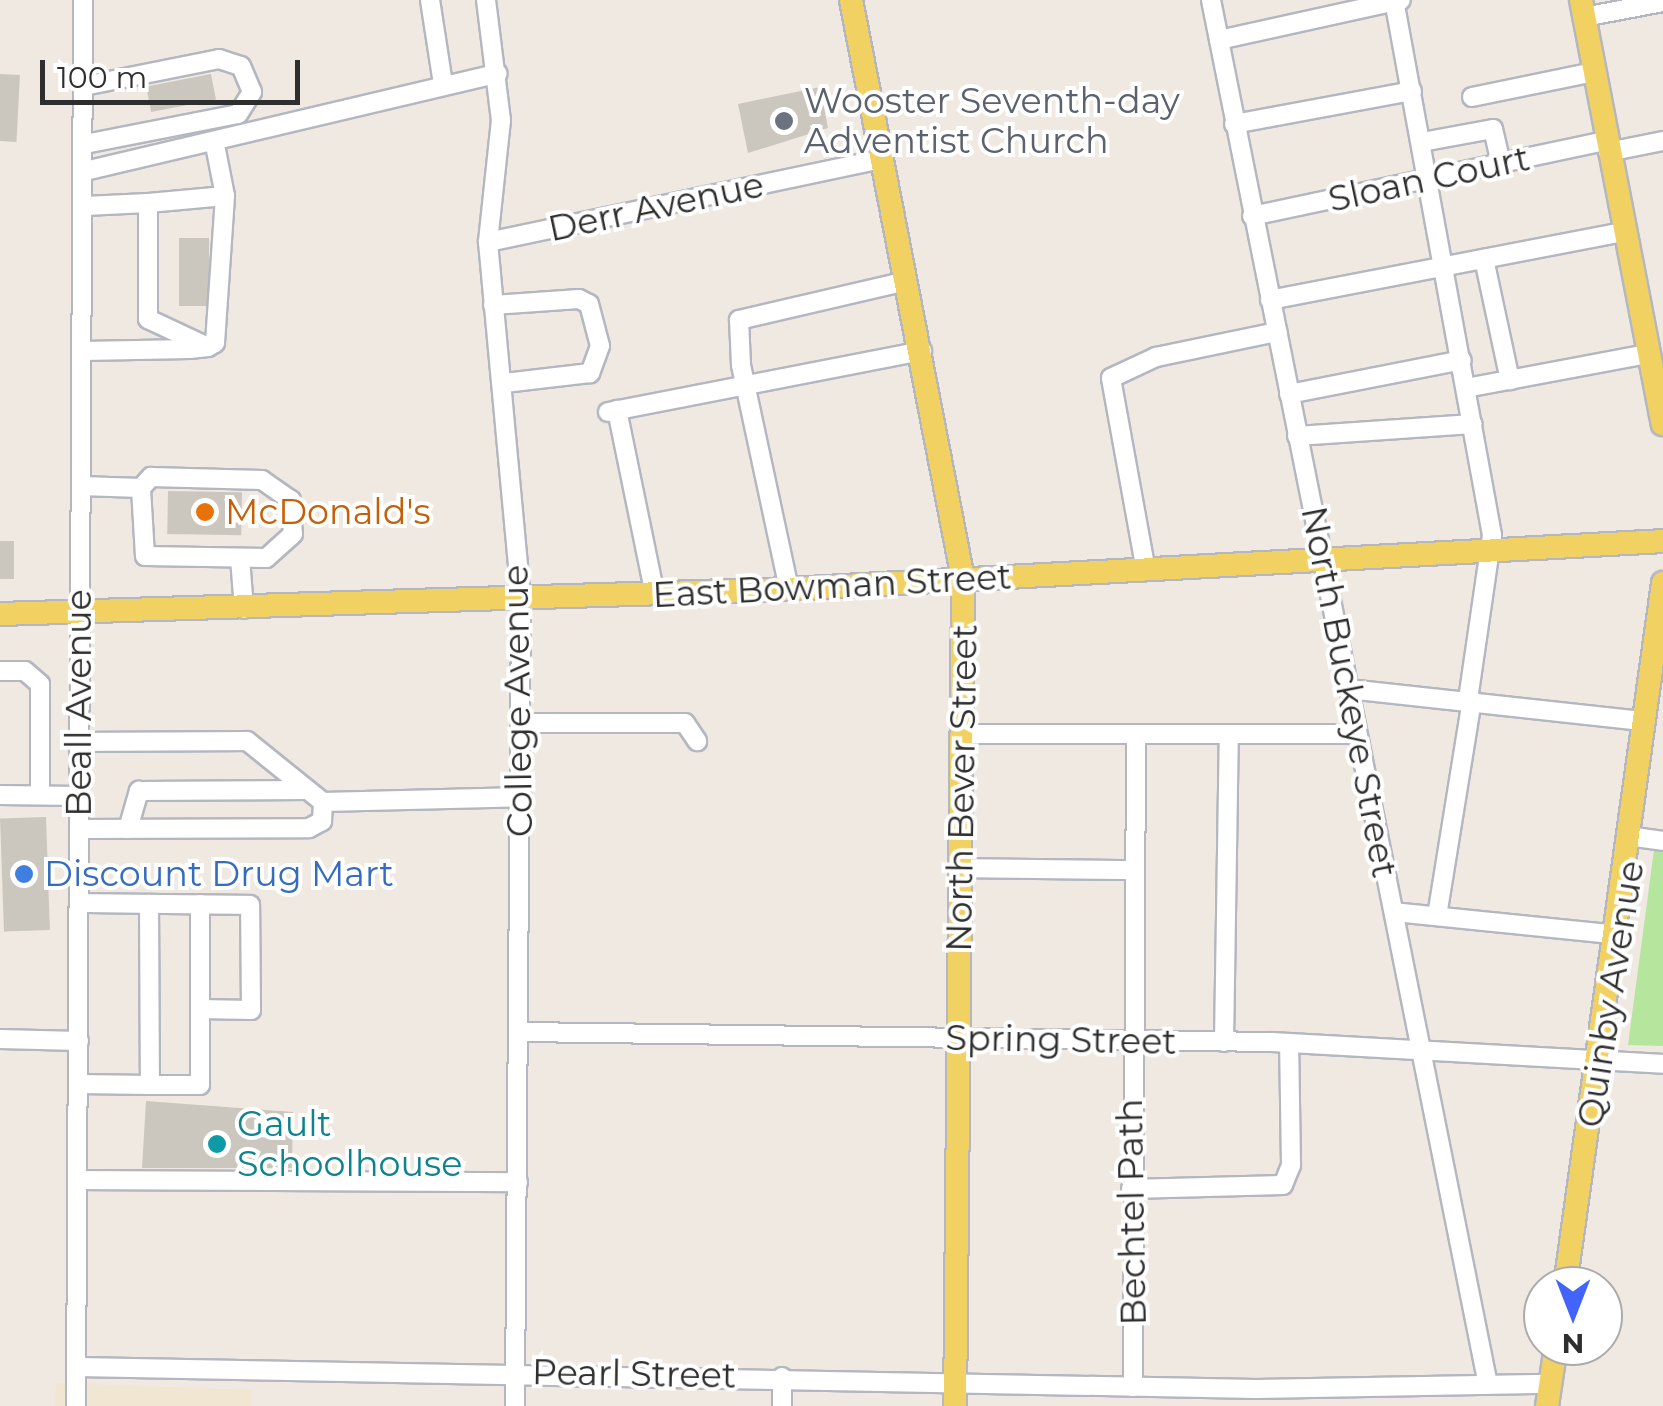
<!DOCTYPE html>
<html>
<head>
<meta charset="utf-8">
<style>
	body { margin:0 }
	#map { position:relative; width:1663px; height:1406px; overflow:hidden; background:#efe9e1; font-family:Montserrat,sans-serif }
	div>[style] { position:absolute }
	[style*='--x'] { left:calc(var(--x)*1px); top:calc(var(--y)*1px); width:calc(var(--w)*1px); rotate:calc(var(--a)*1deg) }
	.education>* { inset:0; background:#f0e6d1 }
	.green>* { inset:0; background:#b6e59e }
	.building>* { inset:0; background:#cbc7bf; transform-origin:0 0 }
	.roads { filter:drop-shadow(2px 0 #b4b7c1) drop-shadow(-2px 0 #b4b7c1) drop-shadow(0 2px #b4b7c1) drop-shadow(0 -2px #b4b7c1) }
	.minor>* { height:18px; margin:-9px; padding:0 9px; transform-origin:9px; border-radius:9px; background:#fff }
	.major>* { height:22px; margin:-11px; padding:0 11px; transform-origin:11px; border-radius:11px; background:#f2d163 }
	.dots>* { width:28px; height:28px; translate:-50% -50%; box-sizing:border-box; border:5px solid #fff; border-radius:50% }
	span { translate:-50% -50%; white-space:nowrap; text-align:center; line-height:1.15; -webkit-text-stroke:8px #fff; paint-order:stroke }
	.worship-label { font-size:35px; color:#5b616d }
	.left { translate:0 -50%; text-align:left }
	.street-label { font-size:35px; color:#2e2e2e }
	.food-label { font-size:35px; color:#c56008 }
	.shop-label { font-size:35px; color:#366cbe }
	.culture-label { font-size:35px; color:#0d838f }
	.north { position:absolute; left:1523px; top:1266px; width:100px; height:100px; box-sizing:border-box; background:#fff; border:2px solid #ababab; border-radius:50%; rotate:180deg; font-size:28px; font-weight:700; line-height:40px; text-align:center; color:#2e2e2e }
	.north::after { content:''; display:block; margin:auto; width:35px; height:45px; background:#4264fb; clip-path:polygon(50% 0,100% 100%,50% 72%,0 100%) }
	.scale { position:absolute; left:40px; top:60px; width:260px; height:45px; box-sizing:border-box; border:5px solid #2e2e2e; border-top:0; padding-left:12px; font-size:30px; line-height:35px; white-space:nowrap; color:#2e2e2e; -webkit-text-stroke:8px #fff; paint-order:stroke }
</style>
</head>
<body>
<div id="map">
	<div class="education">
		<div style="clip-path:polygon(56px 1383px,251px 1390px,251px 1406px,55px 1406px)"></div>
	</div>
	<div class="green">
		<div style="clip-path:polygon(1654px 850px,1663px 851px,1663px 1046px,1628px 1045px)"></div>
	</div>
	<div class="building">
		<div style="left:0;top:74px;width:20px;height:67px;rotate:3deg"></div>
		<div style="left:211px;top:74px;width:26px;height:66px;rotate:79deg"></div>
		<div style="clip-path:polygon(820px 87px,828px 128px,748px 153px,738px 104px)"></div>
		<div style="left:179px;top:238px;width:30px;height:68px"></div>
		<div style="left:168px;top:491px;width:74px;height:43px;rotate:1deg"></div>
		<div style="left:0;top:541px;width:14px;height:38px"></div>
		<div style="left:46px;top:817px;width:113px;height:46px;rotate:88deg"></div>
		<div style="clip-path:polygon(146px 1101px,293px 1112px,292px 1168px,142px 1168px)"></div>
	</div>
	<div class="roads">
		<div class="minor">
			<div style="--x:430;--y:0;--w:85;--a:81.2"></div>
			<div style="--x:486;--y:0;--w:121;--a:82.9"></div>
			<div style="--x:501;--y:120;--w:123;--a:96.1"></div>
			<div style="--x:488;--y:242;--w:360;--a:84.7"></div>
			<div style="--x:521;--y:600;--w:806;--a:90.43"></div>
			<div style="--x:1211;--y:0;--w:1412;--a:78.69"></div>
			<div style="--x:1394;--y:0;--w:544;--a:79.62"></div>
			<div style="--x:1492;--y:535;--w:167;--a:98.3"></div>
			<div style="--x:1584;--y:17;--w:80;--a:-10.8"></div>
			<div style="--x:1219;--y:40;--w:186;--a:-12.4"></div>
			<div style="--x:84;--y:86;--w:138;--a:-11.3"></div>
			<div style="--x:219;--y:59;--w:23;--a:18"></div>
			<div style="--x:241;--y:66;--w:28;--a:67"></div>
			<div style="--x:252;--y:92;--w:26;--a:122"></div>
			<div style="--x:238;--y:114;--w:156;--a:168.9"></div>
			<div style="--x:1472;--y:97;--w:125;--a:-11.6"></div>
			<div style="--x:1234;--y:124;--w:181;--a:-10.5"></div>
			<div style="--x:1422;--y:142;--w:72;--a:-10.4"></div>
			<div style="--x:1493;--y:129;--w:35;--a:77"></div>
			<div style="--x:215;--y:145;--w:52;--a:78.9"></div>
			<div style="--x:1608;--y:152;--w:56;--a:-11.3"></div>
			<div style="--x:85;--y:171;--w:424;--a:-13.3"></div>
			<div style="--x:85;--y:206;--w:63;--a:-2.7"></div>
			<div style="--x:1252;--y:216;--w:362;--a:-12"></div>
			<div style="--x:488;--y:242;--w:403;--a:-11.9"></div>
			<div style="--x:1484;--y:259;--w:124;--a:77.9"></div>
			<div style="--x:1270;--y:300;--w:359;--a:-10.9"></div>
			<div style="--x:493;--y:305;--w:86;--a:-4"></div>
			<div style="--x:579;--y:299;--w:11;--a:27"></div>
			<div style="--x:589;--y:304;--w:43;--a:75.3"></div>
			<div style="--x:600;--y:346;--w:29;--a:110"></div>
			<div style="--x:590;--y:373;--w:86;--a:173.3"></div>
			<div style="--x:83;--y:351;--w:107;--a:-1.1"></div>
			<div style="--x:190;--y:349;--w:18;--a:-6"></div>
			<div style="--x:208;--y:347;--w:8;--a:-30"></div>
			<div style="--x:215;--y:343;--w:147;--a:-86.1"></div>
			<div style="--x:225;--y:196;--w:77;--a:174.8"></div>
			<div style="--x:148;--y:203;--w:116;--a:90"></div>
			<div style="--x:148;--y:319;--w:66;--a:25"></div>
			<div style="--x:1466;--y:388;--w:185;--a:-10.6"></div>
			<div style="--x:1289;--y:394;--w:176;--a:-11.1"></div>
			<div style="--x:617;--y:410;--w:189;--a:78.4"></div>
			<div style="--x:608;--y:412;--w:320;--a:-11"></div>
			<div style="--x:1297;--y:436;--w:176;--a:-3.9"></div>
			<div style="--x:151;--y:477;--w:111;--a:1.5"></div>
			<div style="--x:262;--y:480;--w:35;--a:35"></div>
			<div style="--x:291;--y:500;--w:34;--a:87"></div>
			<div style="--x:293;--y:534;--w:36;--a:138"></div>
			<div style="--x:266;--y:558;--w:121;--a:-179.1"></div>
			<div style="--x:145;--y:556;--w:68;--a:-93.4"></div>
			<div style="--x:141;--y:488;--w:15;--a:-48"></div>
			<div style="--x:81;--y:486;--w:60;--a:1.9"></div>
			<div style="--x:240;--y:558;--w:51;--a:85.5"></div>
			<div style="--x:1146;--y:571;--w:196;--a:-100.3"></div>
			<div style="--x:1111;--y:378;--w:50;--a:-25"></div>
			<div style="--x:1156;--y:357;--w:124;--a:-11.7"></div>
			<div style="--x:789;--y:589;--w:229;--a:-102.1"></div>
			<div style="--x:741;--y:365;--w:45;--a:-92.5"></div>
			<div style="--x:739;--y:320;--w:172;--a:-13.1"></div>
			<div style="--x:0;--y:671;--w:25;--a:0"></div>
			<div style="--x:25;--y:671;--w:20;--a:41"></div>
			<div style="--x:40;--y:684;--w:111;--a:90"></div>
			<div style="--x:1348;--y:689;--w:296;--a:6.2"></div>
			<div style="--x:522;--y:723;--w:163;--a:0"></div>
			<div style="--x:685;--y:723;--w:22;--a:56"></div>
			<div style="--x:961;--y:734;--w:395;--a:0"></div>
			<div style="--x:79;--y:742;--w:168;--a:-0.3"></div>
			<div style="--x:247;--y:741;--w:97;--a:38.8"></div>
			<div style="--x:323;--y:802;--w:199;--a:-1.4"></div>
			<div style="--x:0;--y:795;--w:79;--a:0.7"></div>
			<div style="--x:79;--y:829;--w:230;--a:-0.2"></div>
			<div style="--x:309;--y:828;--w:15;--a:-28"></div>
			<div style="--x:322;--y:821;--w:19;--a:-87"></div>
			<div style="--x:128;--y:829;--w:40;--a:-74"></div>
			<div style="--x:139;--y:791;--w:169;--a:-0.3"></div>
			<div style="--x:1635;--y:837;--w:28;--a:8"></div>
			<div style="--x:960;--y:868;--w:173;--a:0.7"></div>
			<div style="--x:79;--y:903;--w:70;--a:0.8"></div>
			<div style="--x:200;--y:904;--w:105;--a:90"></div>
			<div style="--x:1394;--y:912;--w:227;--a:5.8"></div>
			<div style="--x:1437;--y:916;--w:219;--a:-80.8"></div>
			<div style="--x:520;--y:1032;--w:752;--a:0.76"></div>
			<div style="--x:1272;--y:1042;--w:392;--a:3.2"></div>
			<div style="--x:0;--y:1039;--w:79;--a:1.5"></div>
			<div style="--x:1224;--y:1042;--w:306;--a:-89.1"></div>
			<div style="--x:79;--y:1084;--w:71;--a:0.8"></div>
			<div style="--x:150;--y:1085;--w:50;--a:0"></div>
			<div style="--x:200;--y:1085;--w:76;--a:-90"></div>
			<div style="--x:200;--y:1009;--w:51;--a:1.1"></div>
			<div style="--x:251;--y:1010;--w:105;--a:-90.5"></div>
			<div style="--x:250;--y:905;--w:101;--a:-179.4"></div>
			<div style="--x:149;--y:904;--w:181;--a:89.7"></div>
			<div style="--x:79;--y:1180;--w:439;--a:0.3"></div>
			<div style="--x:1131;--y:1189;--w:152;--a:-1.5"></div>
			<div style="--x:1283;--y:1185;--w:22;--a:-68"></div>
			<div style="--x:1291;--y:1165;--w:122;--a:-90.9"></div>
			<div style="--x:78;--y:1367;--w:1178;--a:1.07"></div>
			<div style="--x:1256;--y:1389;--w:294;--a:-1"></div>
			<div style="--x:1133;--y:1387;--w:650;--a:-89.74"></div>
			<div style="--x:76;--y:1406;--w:1406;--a:-89.71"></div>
			<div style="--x:782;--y:1406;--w:29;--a:-90"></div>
		</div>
		<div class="major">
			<div style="--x:851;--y:0;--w:590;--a:79.05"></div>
			<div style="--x:963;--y:579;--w:827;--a:90.55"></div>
			<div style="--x:1581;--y:0;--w:432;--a:79.1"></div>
			<div style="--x:0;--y:614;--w:789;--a:-1.81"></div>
			<div style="--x:789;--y:589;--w:875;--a:-3.14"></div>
			<div style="--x:1565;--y:1286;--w:710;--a:-82.06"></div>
			<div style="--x:1547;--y:1406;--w:61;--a:-81.5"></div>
		</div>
	</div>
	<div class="dots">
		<div style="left:784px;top:121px;background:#6b7280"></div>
		<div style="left:205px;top:512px;background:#e8710a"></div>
		<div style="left:24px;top:874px;background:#3f7fe0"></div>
		<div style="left:217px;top:1144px;background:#0f9aa8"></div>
	</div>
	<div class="worship-label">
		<span class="left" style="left:804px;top:121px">Wooster Seventh-day<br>Adventist Church</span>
	</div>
	<div class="street-label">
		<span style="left:1429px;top:179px;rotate:-12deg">Sloan Court</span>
		<span style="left:656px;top:207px;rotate:-12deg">Derr Avenue</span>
		<span style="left:832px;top:586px;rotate:-3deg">East Bowman Street</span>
		<span style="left:1349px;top:692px;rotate:79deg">North Buckeye Street</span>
		<span style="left:518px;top:701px;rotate:-91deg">College Avenue</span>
		<span style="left:79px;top:703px;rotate:-90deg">Beall Avenue</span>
		<span style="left:962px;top:788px;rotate:-89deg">North Bever Street</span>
		<span style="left:1611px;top:994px;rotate:-81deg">Quinby Avenue</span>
		<span style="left:1061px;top:1040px;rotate:1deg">Spring Street</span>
		<span style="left:1132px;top:1212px;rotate:-91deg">Bechtel Path</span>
		<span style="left:634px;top:1374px;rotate:1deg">Pearl Street</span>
	</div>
	<div class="food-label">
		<span class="left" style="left:225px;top:512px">McDonald's</span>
	</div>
	<div class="shop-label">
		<span class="left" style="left:44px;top:874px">Discount Drug Mart</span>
	</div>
	<div class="culture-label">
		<span class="left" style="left:237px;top:1144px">Gault<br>Schoolhouse</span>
	</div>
	<div class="north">N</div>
	<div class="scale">100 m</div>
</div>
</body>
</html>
